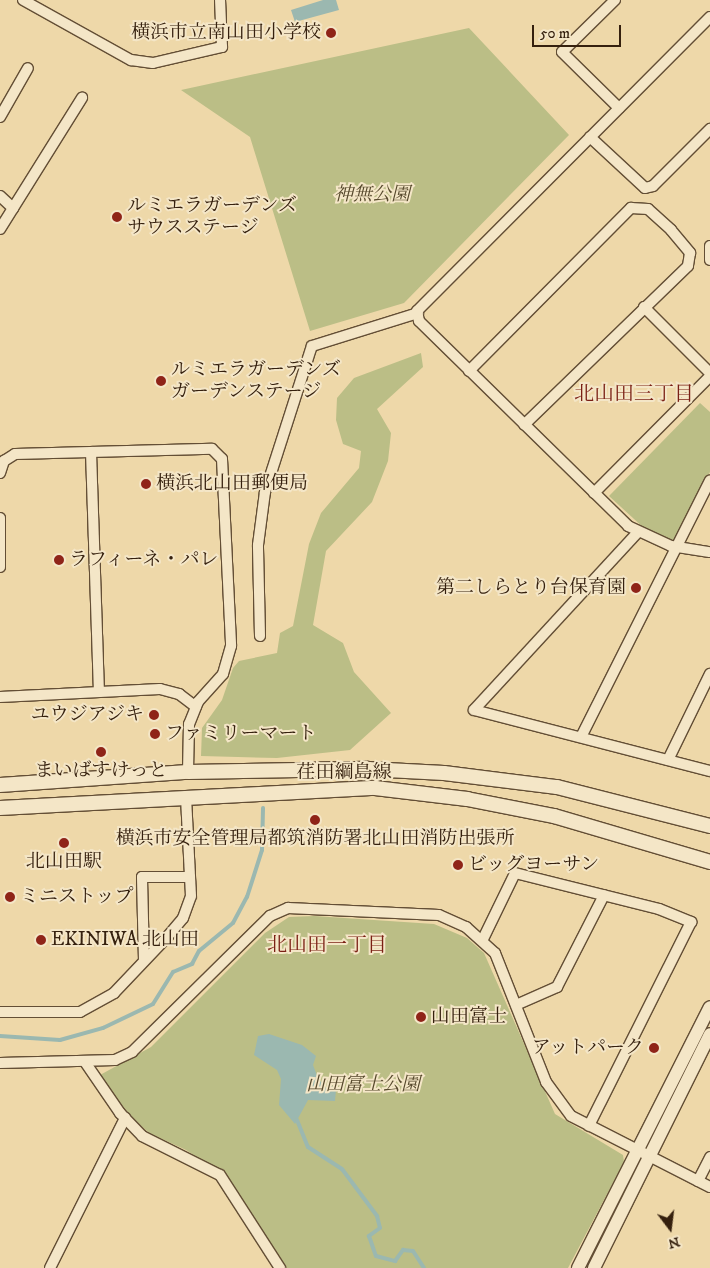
<!DOCTYPE html>
<html>
<head>
<meta charset="utf-8">
<style>
	body { margin:0 }
	#map { position:relative; width:710px; height:1268px; overflow:hidden; background:#eed8a9; font-family:"IM FELL DW Pica","Noto Serif JP",serif }
	div>[style] { position:absolute }
	[style*='--x'] { left:calc(var(--x)*1px); top:calc(var(--y)*1px); width:calc(var(--w)*1px); rotate:calc(var(--a)*1deg) }
	.green>* { inset:0; background:#bbbe86 }
	.water>* { inset:0; background:#9bb8b0 }
	.stream>* { height:4px; margin:-2px; padding:0 2px; transform-origin:2px; border-radius:2px; background:#9bb8b0 }
	.roads { filter:drop-shadow(1px 0 #634e35) drop-shadow(-1px 0 #634e35) drop-shadow(0 1px #634e35) drop-shadow(0 -1px #634e35) }
	.minor>* { height:10px; margin:-5px; padding:0 5px; transform-origin:5px; border-radius:5px; background:#f4e6c7 }
	.tertiary>* { height:12px; margin:-6px; padding:0 6px; transform-origin:6px; border-radius:6px; background:#f4e6c7 }
	.secondary>* { height:14px; margin:-7px; padding:0 7px; transform-origin:7px; border-radius:7px; background:#f4e6c7 }
	.dots>* { width:14px; height:14px; translate:-50% -50%; box-sizing:border-box; border:2px solid #f4e6c7; border-radius:50% }
	span { translate:-50% -50%; white-space:nowrap; text-align:center; line-height:1.15; -webkit-text-stroke:4px #f4e6c7; paint-order:stroke }
	.poi-label { font-size:19px; color:#35200e }
	.right { translate:-100% -50%; text-align:right }
	.left { translate:0 -50%; text-align:left }
	.park-label { font-size:19px; color:#56482c; font-style:italic }
	.street-label { font-size:19px; color:#35200e }
	.neighbourhood-label { font-size:20px; color:#7a1f14 }
	.north { position:absolute; left:645px; top:1203px; width:50px; height:50px; -webkit-text-stroke:4px #f4e6c7; paint-order:stroke; rotate:165deg; font-size:14px; font-weight:700; line-height:20px; text-align:center; color:#35200e }
	.north::after { content:''; display:block; margin:auto; width:18px; height:22px; background:#35200e; clip-path:polygon(50% 0,100% 100%,50% 72%,0 100%) }
	.scale { position:absolute; left:532px; top:25px; width:89px; height:22px; box-sizing:border-box; border:2px solid #35200e; border-top:0; padding-left:6px; font-size:15px; line-height:18px; white-space:nowrap; color:#35200e; -webkit-text-stroke:4px #f4e6c7; paint-order:stroke }
</style>
</head>
<body>
<div id="map">
	<div class="green">
		<div style="clip-path:polygon(469px 28px,569px 135px,404px 303px,310px 331px,250px 137px,181px 90px)"></div>
		<div style="clip-path:polygon(421px 353px,423px 367px,377px 409px,391px 433px,388px 461px,372px 502px,326px 551px,313px 625px,343px 643px,354px 672px,391px 713px,350px 750px,277px 758px,201px 756px,202px 728px,222px 700px,233px 668px,239px 661px,277px 653px,280px 633px,293px 626px,309px 544px,321px 513px,359px 468px,361px 451px,343px 444px,336px 420px,337px 398px,354px 378px)"></div>
		<div style="clip-path:polygon(700px 403px,710px 412px,710px 472px,674px 542px,646px 530px,609px 496px)"></div>
		<div style="clip-path:polygon(314px 916px,434px 924px,467px 938px,484px 953px,555px 1114px,623px 1155px,624px 1162px,568px 1268px,287px 1268px,228px 1178px,186px 1150px,149px 1133px,128px 1114px,100px 1075px,151px 1047px,265px 933px,289px 917px)"></div>
	</div>
	<div class="water">
		<div style="clip-path:polygon(323px 0,336px 0,339px 10px,295px 22px,291px 10px)"></div>
		<div style="clip-path:polygon(269px 1034px,302px 1045px,316px 1056px,313px 1065px,318px 1078px,326px 1088px,331px 1085px,336px 1090px,335px 1101px,308px 1100px,295px 1124px,279px 1105px,281px 1079px,277px 1070px,254px 1055px,258px 1036px)"></div>
	</div>
	<div class="stream">
		<div style="--x:0;--y:1036;--w:60;--a:3.8"></div>
		<div style="--x:60;--y:1040;--w:45;--a:-15.6"></div>
		<div style="--x:103;--y:1028;--w:55;--a:-25.6"></div>
		<div style="--x:153;--y:1004;--w:38;--a:-58"></div>
		<div style="--x:173;--y:972;--w:21;--a:-23"></div>
		<div style="--x:192;--y:964;--w:15;--a:-62"></div>
		<div style="--x:199;--y:951;--w:44;--a:-39.5"></div>
		<div style="--x:233;--y:923;--w:30;--a:-62"></div>
		<div style="--x:247;--y:897;--w:49;--a:-72.3"></div>
		<div style="--x:262;--y:850;--w:42;--a:-88.6"></div>
		<div style="--x:297;--y:1120;--w:29;--a:68"></div>
		<div style="--x:308;--y:1147;--w:40;--a:32.9"></div>
		<div style="--x:342;--y:1169;--w:59;--a:53.3"></div>
		<div style="--x:377;--y:1216;--w:12;--a:76"></div>
		<div style="--x:380;--y:1228;--w:14;--a:144"></div>
		<div style="--x:369;--y:1236;--w:21;--a:71"></div>
		<div style="--x:376;--y:1256;--w:20;--a:15"></div>
		<div style="--x:395;--y:1261;--w:14;--a:-54"></div>
		<div style="--x:403;--y:1250;--w:10;--a:6"></div>
		<div style="--x:413;--y:1251;--w:20;--a:57"></div>
	</div>
	<div class="roads">
		<div class="minor">
			<div style="--x:23;--y:0;--w:124;--a:29.1"></div>
			<div style="--x:131;--y:60;--w:22;--a:8"></div>
			<div style="--x:153;--y:63;--w:71;--a:-13.1"></div>
			<div style="--x:222;--y:47;--w:47;--a:-92.4"></div>
			<div style="--x:615;--y:0;--w:74;--a:135.5"></div>
			<div style="--x:562;--y:52;--w:80;--a:44.5"></div>
			<div style="--x:710;--y:17;--w:415;--a:134.9"></div>
			<div style="--x:417;--y:311;--w:10;--a:79"></div>
			<div style="--x:419;--y:321;--w:293;--a:44.4"></div>
			<div style="--x:628;--y:526;--w:47;--a:24.9"></div>
			<div style="--x:671;--y:546;--w:39;--a:9"></div>
			<div style="--x:0;--y:117;--w:56;--a:-60.3"></div>
			<div style="--x:590;--y:137;--w:75;--a:42.8"></div>
			<div style="--x:645;--y:188;--w:8;--a:-14"></div>
			<div style="--x:653;--y:186;--w:81;--a:-45"></div>
			<div style="--x:0;--y:196;--w:18;--a:43"></div>
			<div style="--x:0;--y:229;--w:155;--a:-58"></div>
			<div style="--x:710;--y:246;--w:14;--a:90"></div>
			<div style="--x:644;--y:307;--w:93;--a:45"></div>
			<div style="--x:469;--y:371;--w:230;--a:-45.2"></div>
			<div style="--x:631;--y:208;--w:17;--a:3"></div>
			<div style="--x:648;--y:209;--w:31;--a:42"></div>
			<div style="--x:671;--y:230;--w:30;--a:50"></div>
			<div style="--x:690;--y:253;--w:13;--a:99"></div>
			<div style="--x:688;--y:266;--w:228;--a:135.9"></div>
			<div style="--x:91;--y:452;--w:240;--a:88.1"></div>
			<div style="--x:0;--y:473;--w:13;--a:-72"></div>
			<div style="--x:4;--y:461;--w:13;--a:-32"></div>
			<div style="--x:15;--y:454;--w:197;--a:-1.5"></div>
			<div style="--x:212;--y:449;--w:14;--a:45"></div>
			<div style="--x:222;--y:459;--w:187;--a:87.2"></div>
			<div style="--x:231;--y:646;--w:29;--a:106"></div>
			<div style="--x:223;--y:674;--w:38;--a:132"></div>
			<div style="--x:198;--y:702;--w:24;--a:112"></div>
			<div style="--x:189;--y:724;--w:48;--a:91.2"></div>
			<div style="--x:594;--y:493;--w:165;--a:-45.2"></div>
			<div style="--x:0;--y:518;--w:49;--a:90"></div>
			<div style="--x:638;--y:532;--w:242;--a:132.7"></div>
			<div style="--x:474;--y:710;--w:244;--a:14.5"></div>
			<div style="--x:260;--y:636;--w:91;--a:-91.3"></div>
			<div style="--x:258;--y:545;--w:53;--a:-82.5"></div>
			<div style="--x:265;--y:492;--w:153;--a:-72.2"></div>
			<div style="--x:312;--y:346;--w:111;--a:-17.3"></div>
			<div style="--x:0;--y:697;--w:160;--a:-2.9"></div>
			<div style="--x:160;--y:689;--w:20;--a:15"></div>
			<div style="--x:179;--y:694;--w:21;--a:37"></div>
			<div style="--x:581;--y:737;--w:287;--a:-63.3"></div>
			<div style="--x:668;--y:760;--w:96;--a:-64"></div>
			<div style="--x:483;--y:939;--w:73;--a:-64.1"></div>
			<div style="--x:515;--y:873;--w:148;--a:14"></div>
			<div style="--x:659;--y:909;--w:35;--a:22"></div>
			<div style="--x:691;--y:922;--w:228;--a:116.6"></div>
			<div style="--x:144;--y:960;--w:83;--a:-91.4"></div>
			<div style="--x:142;--y:877;--w:48;--a:0"></div>
			<div style="--x:516;--y:1005;--w:45;--a:-23.7"></div>
			<div style="--x:557;--y:987;--w:103;--a:-62.9"></div>
			<div style="--x:0;--y:1012;--w:80;--a:0"></div>
			<div style="--x:80;--y:1012;--w:39;--a:-29"></div>
			<div style="--x:114;--y:993;--w:79;--a:-46.5"></div>
			<div style="--x:168;--y:936;--w:23;--a:-50"></div>
			<div style="--x:183;--y:918;--w:23;--a:-70"></div>
			<div style="--x:191;--y:896;--w:100;--a:-92.9"></div>
			<div style="--x:85;--y:1062;--w:62;--a:55.5"></div>
			<div style="--x:120;--y:1113;--w:32;--a:46"></div>
			<div style="--x:142;--y:1136;--w:87;--a:26.6"></div>
			<div style="--x:220;--y:1175;--w:111;--a:57.2"></div>
			<div style="--x:0;--y:1063;--w:115;--a:-1.5"></div>
			<div style="--x:115;--y:1060;--w:19;--a:-25"></div>
			<div style="--x:132;--y:1052;--w:194;--a:-44.6"></div>
			<div style="--x:270;--y:916;--w:20;--a:-24"></div>
			<div style="--x:288;--y:908;--w:151;--a:2.7"></div>
			<div style="--x:439;--y:915;--w:30;--a:24"></div>
			<div style="--x:466;--y:927;--w:39;--a:42"></div>
			<div style="--x:495;--y:953;--w:139;--a:68.4"></div>
			<div style="--x:546;--y:1082;--w:42;--a:53.7"></div>
			<div style="--x:571;--y:1116;--w:156;--a:27.1"></div>
			<div style="--x:698;--y:1181;--w:27;--a:-63"></div>
			<div style="--x:50;--y:1268;--w:168;--a:-63.4"></div>
		</div>
		<div class="tertiary">
			<div style="--x:578;--y:1268;--w:292;--a:-63.2"></div>
			<div style="--x:594;--y:1268;--w:261;--a:-63.6"></div>
		</div>
		<div class="secondary">
			<div style="--x:0;--y:785;--w:188;--a:-4"></div>
			<div style="--x:188;--y:772;--w:180;--a:-1"></div>
			<div style="--x:368;--y:769;--w:76;--a:3"></div>
			<div style="--x:444;--y:773;--w:114;--a:7.1"></div>
			<div style="--x:557;--y:787;--w:158;--a:14.3"></div>
			<div style="--x:0;--y:808;--w:376;--a:-3.1"></div>
			<div style="--x:375;--y:788;--w:93;--a:6.8"></div>
			<div style="--x:467;--y:799;--w:89;--a:11.1"></div>
			<div style="--x:554;--y:816;--w:163;--a:16.4"></div>
		</div>
	</div>
	<div class="dots">
		<div style="left:331px;top:33px;background:#8f2418"></div>
		<div style="left:117px;top:217px;background:#8f2418"></div>
		<div style="left:161px;top:381px;background:#8f2418"></div>
		<div style="left:146px;top:484px;background:#8f2418"></div>
		<div style="left:59px;top:560px;background:#8f2418"></div>
		<div style="left:636px;top:588px;background:#8f2418"></div>
		<div style="left:154px;top:715px;background:#8f2418"></div>
		<div style="left:155px;top:734px;background:#8f2418"></div>
		<div style="left:101px;top:752px;background:#8f2418"></div>
		<div style="left:315px;top:820px;background:#8f2418"></div>
		<div style="left:64px;top:843px;background:#8f2418"></div>
		<div style="left:458px;top:865px;background:#8f2418"></div>
		<div style="left:10px;top:897px;background:#8f2418"></div>
		<div style="left:41px;top:940px;background:#8f2418"></div>
		<div style="left:421px;top:1017px;background:#8f2418"></div>
		<div style="left:654px;top:1048px;background:#8f2418"></div>
	</div>
	<div class="poi-label">
		<span class="right" style="left:321px;top:33px">横浜市立南山田小学校</span>
		<span class="left" style="left:127px;top:217px">ルミエラガーデンズ<br>サウスステージ</span>
		<span class="left" style="left:171px;top:381px">ルミエラガーデンズ<br>ガーデンステージ</span>
		<span class="left" style="left:156px;top:484px">横浜北山田郵便局</span>
		<span class="left" style="left:69px;top:560px">ラフィーネ・パレ</span>
		<span class="right" style="left:626px;top:588px">第二しらとり台保育園</span>
		<span class="right" style="left:144px;top:715px">ユウジアジキ</span>
		<span class="left" style="left:165px;top:734px">ファミリーマート</span>
		<span style="left:101px;top:771px">まいばすけっと</span>
		<span style="left:315px;top:839px">横浜市安全管理局都筑消防署北山田消防出張所</span>
		<span style="left:64px;top:862px">北山田駅</span>
		<span class="left" style="left:468px;top:865px">ビッグヨーサン</span>
		<span class="left" style="left:20px;top:897px">ミニストップ</span>
		<span class="left" style="left:51px;top:940px">EKINIWA 北山田</span>
		<span class="left" style="left:431px;top:1017px">山田富士</span>
		<span class="right" style="left:644px;top:1048px">アットパーク</span>
	</div>
	<div class="park-label">
		<span style="left:372px;top:195px">神無公園</span>
		<span style="left:363px;top:1085px">山田富士公園</span>
	</div>
	<div class="street-label">
		<span style="left:344px;top:773px">荏田綱島線</span>
	</div>
	<div class="neighbourhood-label">
		<span style="left:634px;top:394px">北山田三丁目</span>
		<span style="left:327px;top:945px">北山田一丁目</span>
	</div>
	<div class="north">N</div>
	<div class="scale">50 m</div>
</div>
</body>
</html>
